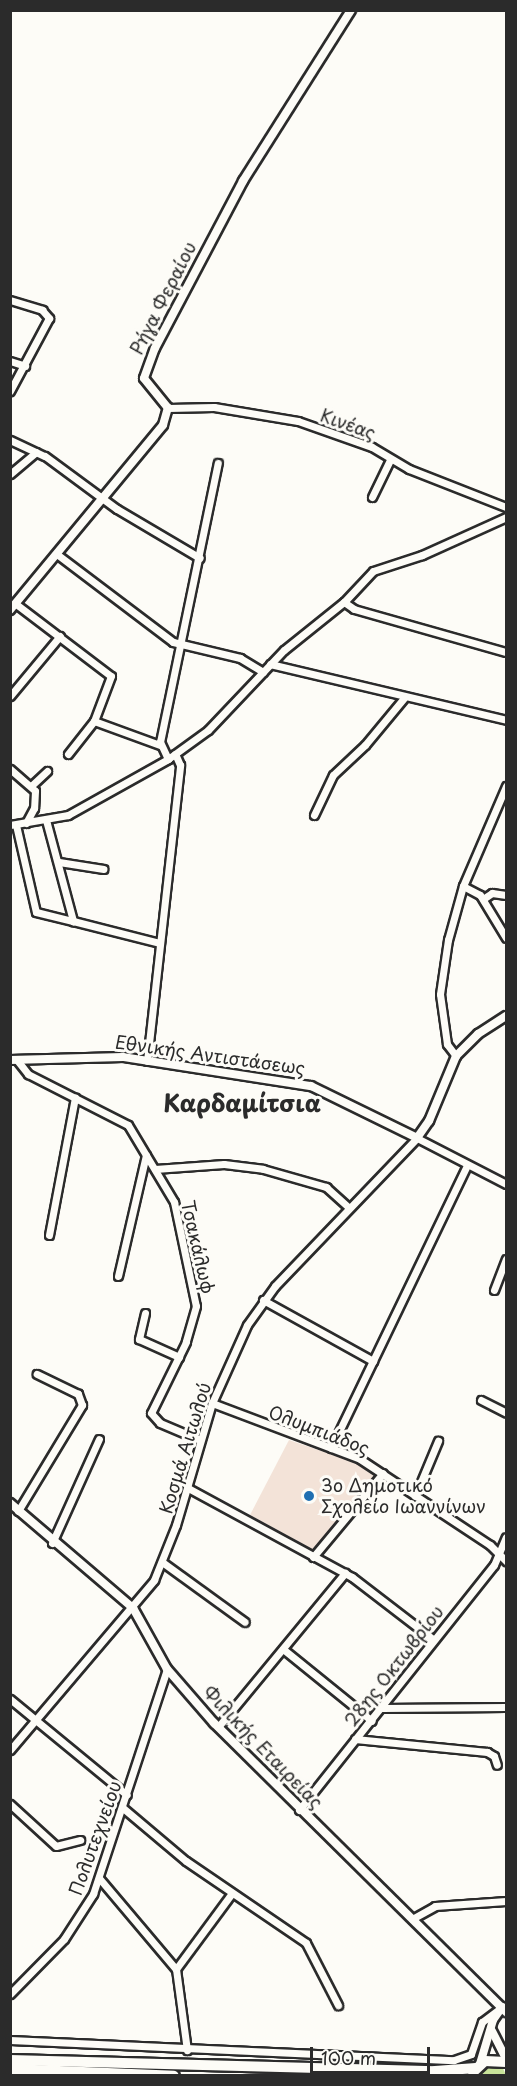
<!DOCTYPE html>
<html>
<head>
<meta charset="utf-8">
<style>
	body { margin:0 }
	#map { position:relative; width:517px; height:2086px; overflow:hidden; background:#fdfcf7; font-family:"Playpen Sans",sans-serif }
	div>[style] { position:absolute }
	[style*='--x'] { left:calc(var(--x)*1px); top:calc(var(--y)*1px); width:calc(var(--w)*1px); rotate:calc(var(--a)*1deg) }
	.built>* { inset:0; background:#f3e3d8 }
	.green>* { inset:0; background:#c8e39a }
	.roads { filter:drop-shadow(2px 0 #2b2b2b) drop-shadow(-2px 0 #2b2b2b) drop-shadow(0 2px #2b2b2b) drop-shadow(0 -2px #2b2b2b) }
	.minor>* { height:7px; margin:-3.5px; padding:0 3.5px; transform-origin:3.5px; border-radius:3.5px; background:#fdfcf7 }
	.tertiary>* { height:8px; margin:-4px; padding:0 4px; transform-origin:4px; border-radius:4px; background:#fdfcf7 }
	.trunk>* { height:10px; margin:-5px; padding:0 5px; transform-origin:5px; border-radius:5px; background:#fdfcf7 }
	.dots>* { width:16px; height:16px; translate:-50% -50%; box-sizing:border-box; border:3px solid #fdfcf7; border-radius:50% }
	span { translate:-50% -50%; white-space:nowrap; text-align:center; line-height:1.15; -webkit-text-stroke:6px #fdfcf7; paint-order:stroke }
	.street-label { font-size:18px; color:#2b2b2b }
	.poi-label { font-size:18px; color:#2b2b2b }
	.left { translate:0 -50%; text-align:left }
	.district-label { font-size:24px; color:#2b2b2b; font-weight:700 }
	.frame { position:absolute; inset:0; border:12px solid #2b2b2b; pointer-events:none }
	.scale { position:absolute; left:310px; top:2047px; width:120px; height:27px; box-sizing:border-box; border:3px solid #2b2b2b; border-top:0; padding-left:8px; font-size:18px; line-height:21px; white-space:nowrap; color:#2b2b2b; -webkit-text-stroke:4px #fdfcf7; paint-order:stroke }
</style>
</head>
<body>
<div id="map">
	<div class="built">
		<div style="clip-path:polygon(289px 1440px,357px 1463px,375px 1477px,314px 1550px,250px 1515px)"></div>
	</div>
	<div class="green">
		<div style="clip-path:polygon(487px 2066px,502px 2066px,506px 2075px,476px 2076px)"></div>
	</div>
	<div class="roads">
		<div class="minor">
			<div style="--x:10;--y:300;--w:34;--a:17"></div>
			<div style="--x:42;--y:310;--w:11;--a:49"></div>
			<div style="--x:49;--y:318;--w:83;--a:118.1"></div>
			<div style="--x:10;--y:361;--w:16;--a:18"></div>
			<div style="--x:168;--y:408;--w:46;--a:-1.2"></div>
			<div style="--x:214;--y:407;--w:85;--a:9.5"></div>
			<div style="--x:298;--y:421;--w:78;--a:19.4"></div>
			<div style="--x:372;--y:447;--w:43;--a:30.7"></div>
			<div style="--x:409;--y:469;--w:104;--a:21.4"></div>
			<div style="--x:10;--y:440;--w:38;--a:25"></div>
			<div style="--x:45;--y:456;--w:89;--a:36.4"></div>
			<div style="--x:117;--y:509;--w:96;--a:30.6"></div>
			<div style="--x:10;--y:474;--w:34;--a:-40"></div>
			<div style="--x:372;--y:497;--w:41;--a:-64.1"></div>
			<div style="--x:58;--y:555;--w:144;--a:37.1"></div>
			<div style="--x:173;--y:642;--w:69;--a:13.4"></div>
			<div style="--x:240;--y:658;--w:27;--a:31"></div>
			<div style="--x:344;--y:602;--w:12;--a:35"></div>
			<div style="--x:354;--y:609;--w:158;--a:15.8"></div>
			<div style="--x:16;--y:604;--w:119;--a:37.2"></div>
			<div style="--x:111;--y:676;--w:48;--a:110.7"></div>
			<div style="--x:94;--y:721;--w:70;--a:20"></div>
			<div style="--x:270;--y:664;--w:243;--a:13.3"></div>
			<div style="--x:10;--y:696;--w:78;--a:-50.2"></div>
			<div style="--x:68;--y:754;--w:42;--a:-51.8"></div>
			<div style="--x:168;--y:759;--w:19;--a:-115"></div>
			<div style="--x:160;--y:742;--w:285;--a:-78.3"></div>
			<div style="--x:10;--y:769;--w:33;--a:41"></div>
			<div style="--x:35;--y:791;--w:17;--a:93"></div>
			<div style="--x:34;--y:808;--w:17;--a:118"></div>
			<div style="--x:31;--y:786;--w:22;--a:-43"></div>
			<div style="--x:314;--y:815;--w:44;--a:-64.6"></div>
			<div style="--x:333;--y:775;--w:44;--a:-43.2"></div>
			<div style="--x:365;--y:745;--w:61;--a:-50.3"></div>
			<div style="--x:46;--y:820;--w:105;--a:75"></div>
			<div style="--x:73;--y:921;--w:89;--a:14.3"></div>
			<div style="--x:10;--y:825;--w:59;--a:-9.8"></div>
			<div style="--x:68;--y:815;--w:115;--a:-29.2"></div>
			<div style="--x:168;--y:759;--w:49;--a:-35.9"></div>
			<div style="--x:208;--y:730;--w:110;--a:-46.5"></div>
			<div style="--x:284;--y:650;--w:77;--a:-38.7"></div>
			<div style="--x:344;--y:602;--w:42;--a:-46.9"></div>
			<div style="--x:373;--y:571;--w:52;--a:-18.1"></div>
			<div style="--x:422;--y:555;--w:92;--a:-24.3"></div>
			<div style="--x:16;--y:825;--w:89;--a:77.1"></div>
			<div style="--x:36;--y:912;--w:38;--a:14"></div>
			<div style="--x:59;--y:862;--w:45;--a:9"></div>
			<div style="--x:463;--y:886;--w:19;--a:28"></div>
			<div style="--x:480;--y:895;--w:50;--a:58.8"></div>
			<div style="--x:483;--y:899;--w:11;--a:-34"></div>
			<div style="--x:492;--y:893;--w:14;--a:8"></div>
			<div style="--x:456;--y:1056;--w:15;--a:-127"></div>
			<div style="--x:447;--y:1044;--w:50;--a:-98"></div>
			<div style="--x:440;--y:994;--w:55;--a:-81.6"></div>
			<div style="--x:448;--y:940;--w:56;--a:-74.5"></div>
			<div style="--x:463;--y:886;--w:109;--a:-66.7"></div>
			<div style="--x:17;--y:1060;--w:18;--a:52"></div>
			<div style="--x:28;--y:1074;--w:112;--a:27"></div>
			<div style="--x:128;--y:1125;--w:90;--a:59.1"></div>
			<div style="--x:174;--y:1202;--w:106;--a:78.1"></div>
			<div style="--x:196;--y:1306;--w:37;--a:106"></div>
			<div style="--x:186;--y:1342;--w:79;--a:116.2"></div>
			<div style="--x:151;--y:1413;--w:13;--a:48"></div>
			<div style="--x:160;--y:1423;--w:43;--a:23"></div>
			<div style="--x:147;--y:1061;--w:298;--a:-83.6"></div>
			<div style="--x:180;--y:765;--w:12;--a:-114"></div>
			<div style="--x:155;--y:1169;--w:69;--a:-4.1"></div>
			<div style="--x:224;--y:1164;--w:39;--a:7"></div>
			<div style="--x:263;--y:1169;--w:66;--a:15.9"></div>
			<div style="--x:326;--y:1187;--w:31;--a:42"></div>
			<div style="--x:49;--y:1235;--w:140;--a:-79.3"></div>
			<div style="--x:118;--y:1276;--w:124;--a:-77"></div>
			<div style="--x:494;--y:1290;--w:33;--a:-69"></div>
			<div style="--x:263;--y:1300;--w:126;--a:29"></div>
			<div style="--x:145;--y:1313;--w:27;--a:103"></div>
			<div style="--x:139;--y:1339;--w:44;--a:24.2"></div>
			<div style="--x:481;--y:1400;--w:28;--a:27"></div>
			<div style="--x:212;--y:1403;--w:158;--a:20.7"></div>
			<div style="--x:360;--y:1459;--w:156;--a:33.5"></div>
			<div style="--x:490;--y:1545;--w:23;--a:45"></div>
			<div style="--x:331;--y:1448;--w:314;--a:-64.3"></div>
			<div style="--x:188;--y:1488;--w:187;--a:28.5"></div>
			<div style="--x:352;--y:1577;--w:103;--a:37.5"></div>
			<div style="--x:415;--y:1496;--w:60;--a:-67.3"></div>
			<div style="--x:18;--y:1511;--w:124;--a:-58.9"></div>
			<div style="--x:82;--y:1405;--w:12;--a:-110"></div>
			<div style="--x:78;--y:1394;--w:46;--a:-154"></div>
			<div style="--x:52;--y:1543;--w:114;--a:-65.7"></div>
			<div style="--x:313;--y:1557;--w:109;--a:-50.2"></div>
			<div style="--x:162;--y:1562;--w:102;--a:35.9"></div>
			<div style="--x:283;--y:1649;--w:114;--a:39"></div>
			<div style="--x:10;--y:1699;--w:151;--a:39.4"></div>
			<div style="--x:382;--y:1708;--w:124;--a:-0.5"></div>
			<div style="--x:218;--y:1727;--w:200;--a:-50.5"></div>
			<div style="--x:355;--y:1739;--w:133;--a:5.6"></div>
			<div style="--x:487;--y:1752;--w:8;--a:30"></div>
			<div style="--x:494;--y:1756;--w:9;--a:72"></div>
			<div style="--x:10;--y:1750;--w:223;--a:-49.7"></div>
			<div style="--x:154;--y:1580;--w:59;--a:-68.2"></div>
			<div style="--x:176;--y:1525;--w:127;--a:-73.6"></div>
			<div style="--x:212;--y:1403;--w:85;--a:-65.8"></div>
			<div style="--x:247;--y:1325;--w:48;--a:-54.3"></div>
			<div style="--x:275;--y:1286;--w:205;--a:-46.2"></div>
			<div style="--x:417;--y:1138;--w:100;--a:27.3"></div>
			<div style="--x:10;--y:1804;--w:62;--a:42.4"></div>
			<div style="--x:56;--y:1846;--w:25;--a:-14"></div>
			<div style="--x:123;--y:1808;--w:82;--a:40.1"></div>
			<div style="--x:186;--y:1861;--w:145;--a:34.3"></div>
			<div style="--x:306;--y:1943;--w:70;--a:62.7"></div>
			<div style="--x:299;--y:1810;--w:313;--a:-51.5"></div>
			<div style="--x:494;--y:1565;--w:30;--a:-67"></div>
			<div style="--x:99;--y:1878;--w:119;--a:49.8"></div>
			<div style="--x:176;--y:1969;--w:82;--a:82.3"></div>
			<div style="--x:412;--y:1919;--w:26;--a:-29"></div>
			<div style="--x:435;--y:1906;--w:71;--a:-4"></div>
			<div style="--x:176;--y:1969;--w:94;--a:-53.6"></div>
			<div style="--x:10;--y:1994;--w:77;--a:-45.5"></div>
			<div style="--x:64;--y:1939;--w:54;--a:-57.2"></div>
			<div style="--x:93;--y:1894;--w:237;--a:-71.8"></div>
			<div style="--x:10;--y:2040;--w:444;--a:2.6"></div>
			<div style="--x:454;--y:2060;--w:18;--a:-19"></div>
			<div style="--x:471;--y:2054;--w:34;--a:-71"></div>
			<div style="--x:482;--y:2022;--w:25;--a:-37"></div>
		</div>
		<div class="tertiary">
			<div style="--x:10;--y:610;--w:240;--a:-50.4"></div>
			<div style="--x:163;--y:425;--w:18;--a:-74"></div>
			<div style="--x:168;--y:408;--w:38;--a:-129"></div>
			<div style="--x:144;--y:378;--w:32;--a:-70"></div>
			<div style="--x:155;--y:348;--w:189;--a:-62.2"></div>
			<div style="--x:243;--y:181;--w:202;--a:-57.7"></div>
			<div style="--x:10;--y:1060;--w:113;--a:-1.5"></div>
			<div style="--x:123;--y:1057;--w:190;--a:8.8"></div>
			<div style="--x:311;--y:1086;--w:118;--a:26.1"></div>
			<div style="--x:417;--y:1138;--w:21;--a:-55"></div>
			<div style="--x:429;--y:1121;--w:70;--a:-67.4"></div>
			<div style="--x:456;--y:1056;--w:31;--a:-45"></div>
			<div style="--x:478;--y:1034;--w:33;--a:-33"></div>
			<div style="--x:10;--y:1503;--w:162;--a:40.5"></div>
			<div style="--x:133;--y:1608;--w:70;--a:60.9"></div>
			<div style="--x:167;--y:1669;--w:72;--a:49"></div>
			<div style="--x:214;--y:1723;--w:411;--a:44.7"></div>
			<div style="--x:492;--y:2031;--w:31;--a:63"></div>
			<div style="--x:480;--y:2064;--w:46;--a:-73.5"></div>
			<div style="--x:493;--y:2020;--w:16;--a:-55"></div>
		</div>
		<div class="trunk">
			<div style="--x:10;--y:2060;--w:425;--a:1.5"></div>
			<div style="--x:435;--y:2071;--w:41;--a:-4.2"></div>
			<div style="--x:10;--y:2069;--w:164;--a:2.4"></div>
			<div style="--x:473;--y:2072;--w:16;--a:-43"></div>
			<div style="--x:485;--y:2061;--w:21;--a:3"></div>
		</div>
	</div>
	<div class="dots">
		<div style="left:309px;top:1496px;background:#1f6fb2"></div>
	</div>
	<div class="street-label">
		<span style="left:163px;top:298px;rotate:-63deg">Ρήγα Φεραίου</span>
		<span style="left:348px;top:424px;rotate:20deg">Κινέας</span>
		<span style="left:210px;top:1055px;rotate:8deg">Εθνικής Αντιστάσεως</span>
		<span style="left:198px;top:1247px;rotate:77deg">Τσακάλωφ</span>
		<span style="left:319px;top:1430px;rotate:21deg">Ολυμπιάδος</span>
		<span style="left:185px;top:1448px;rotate:-73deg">Κοσμά Αιτωλού</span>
		<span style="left:394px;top:1666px;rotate:-52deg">28ης Οκτωβρίου</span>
		<span style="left:263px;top:1747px;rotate:46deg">Φιλικής Εταιρείας</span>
		<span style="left:95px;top:1838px;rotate:-70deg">Πολυτεχνείου</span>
	</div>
	<div class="poi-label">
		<span class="left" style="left:321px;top:1496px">3ο Δημοτικό<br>Σχολείο Ιωαννίνων</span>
	</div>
	<div class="district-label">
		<span style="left:242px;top:1103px">Καρδαμίτσια</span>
	</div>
	<div class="frame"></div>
	<div class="scale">100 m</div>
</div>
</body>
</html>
